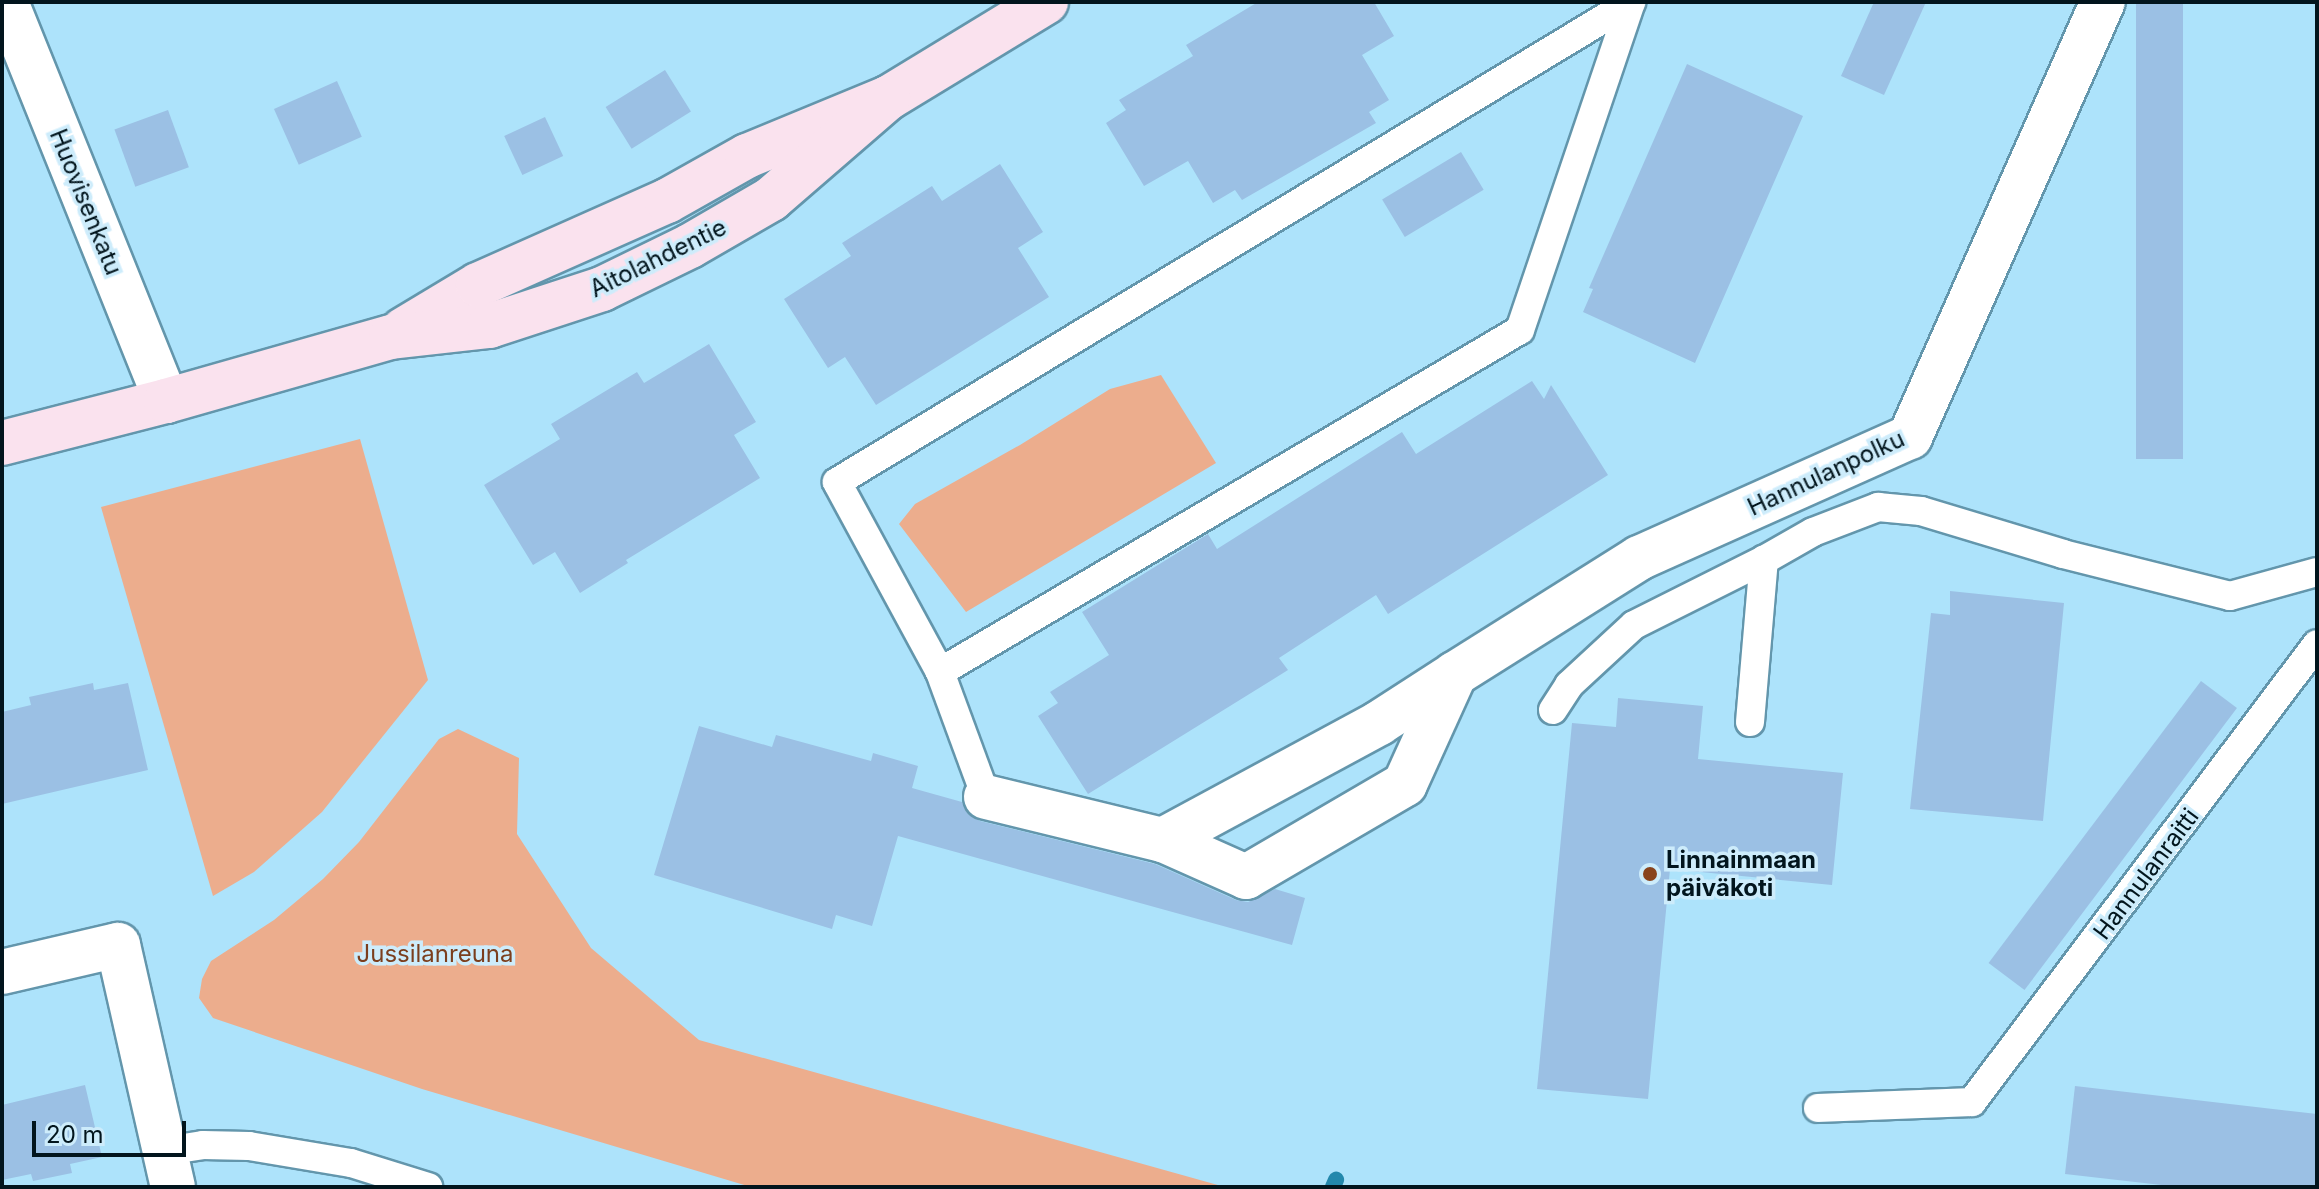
<!DOCTYPE html>
<html>
<head>
<meta charset="utf-8">
<style>
	body { margin:0 }
	#map { position:relative; width:2319px; height:1189px; overflow:hidden; background:#ade3fb; font-family:Inter,sans-serif }
	div>[style] { position:absolute }
	[style*='--x'] { left:calc(var(--x)*1px); top:calc(var(--y)*1px); width:calc(var(--w)*1px); rotate:calc(var(--a)*1deg) }
	.green>* { inset:0; background:#ecad8d }
	.stream>* { height:16px; margin:-8px; padding:0 8px; transform-origin:8px; border-radius:8px; background:#2388ac }
	.building>* { inset:0; background:#9bc0e4; transform-origin:0 0 }
	.roads { filter:drop-shadow(2px 0 #6396ac) drop-shadow(-2px 0 #6396ac) drop-shadow(0 2px #6396ac) drop-shadow(0 -2px #6396ac) }
	.lane>* { height:28px; margin:-14px; padding:0 14px; transform-origin:14px; border-radius:14px; background:#fff }
	.street>* { height:44px; margin:-22px; padding:0 22px; transform-origin:22px; border-radius:22px; background:#fff }
	.secondary>* { height:44px; margin:-22px; padding:0 22px; transform-origin:22px; border-radius:22px; background:#fae2ee }
	.dots>* { width:22px; height:22px; translate:-50% -50%; box-sizing:border-box; border:4px solid #cdecfb; border-radius:50% }
	span { translate:-50% -50%; white-space:nowrap; text-align:center; line-height:1.15; -webkit-text-stroke:7px #cdecfb; paint-order:stroke }
	.street-label { font-size:24px; color:#02151d }
	.poi-label { font-size:24px; color:#02151d; font-weight:700 }
	.left { translate:0 -50%; text-align:left }
	.park-label { font-size:24px; color:#7b3e1d }
	.frame { position:absolute; inset:0; border:4px solid #02151d; pointer-events:none }
	.scale { position:absolute; left:32px; top:1121px; width:154px; height:36px; box-sizing:border-box; border:4px solid #02151d; border-top:0; padding-left:10px; font-size:24px; line-height:28px; white-space:nowrap; color:#02151d; -webkit-text-stroke:6px #cdecfb; paint-order:stroke }
</style>
</head>
<body>
<div id="map">
	<div class="green">
		<div style="clip-path:polygon(1161px 375px,1216px 463px,966px 612px,899px 524px,915px 504px,1020px 445px,1110px 389px)"></div>
		<div style="clip-path:polygon(360px 439px,428px 680px,322px 812px,254px 872px,213px 896px,101px 507px)"></div>
		<div style="clip-path:polygon(458px 729px,519px 758px,517px 834px,591px 948px,699px 1040px,1225px 1187px,751px 1187px,422px 1089px,213px 1018px,199px 998px,202px 979px,211px 961px,274px 920px,323px 879px,359px 842px,439px 739px)"></div>
	</div>
	<div class="stream">
		<div style="--x:1333;--y:1187;--w:8;--a:-67"></div>
	</div>
	<div class="building">
		<div style="clip-path:polygon(1258px 2px,1374px 2px,1394px 36px,1362px 55px,1389px 100px,1369px 112px,1376px 123px,1242px 200px,1235px 190px,1213px 203px,1188px 161px,1144px 186px,1106px 123px,1126px 110px,1119px 100px,1193px 56px,1186px 45px)"></div>
		<div style="clip-path:polygon(1874px 2px,1926px 2px,1884px 95px,1841px 76px)"></div>
		<div style="left:2136px;top:2px;width:47px;height:457px"></div>
		<div style="clip-path:polygon(1687px 64px,1803px 116px,1695px 363px,1583px 312px,1593px 289px,1589px 288px)"></div>
		<div style="left:665px;top:70px;width:49px;height:70px;rotate:58deg"></div>
		<div style="left:337px;top:81px;width:61px;height:69px;rotate:66deg"></div>
		<div style="left:168px;top:110px;width:61px;height:57px;rotate:70deg"></div>
		<div style="left:545px;top:117px;width:43px;height:45px;rotate:65deg"></div>
		<div style="left:1461px;top:152px;width:44px;height:92px;rotate:59deg"></div>
		<div style="clip-path:polygon(1000px 164px,1043px 232px,1018px 248px,1049px 297px,876px 405px,845px 357px,828px 368px,784px 299px,851px 256px,842px 243px,932px 186px,942px 201px)"></div>
		<div style="clip-path:polygon(709px 344px,756px 422px,734px 435px,760px 478px,626px 560px,628px 563px,580px 593px,555px 552px,533px 565px,484px 485px,560px 439px,551px 424px,637px 372px,644px 383px)"></div>
		<div style="clip-path:polygon(1532px 381px,1544px 399px,1551px 385px,1608px 475px,1388px 614px,1376px 595px,1279px 658px,1288px 670px,1088px 794px,1038px 716px,1058px 703px,1050px 692px,1109px 655px,1082px 612px,1208px 534px,1217px 549px,1402px 432px,1416px 454px)"></div>
		<div style="clip-path:polygon(1950px 591px,2064px 603px,2043px 821px,1910px 809px,1931px 613px,1950px 615px)"></div>
		<div style="left:2201px;top:681px;width:45px;height:353px;rotate:37deg"></div>
		<div style="clip-path:polygon(93px 683px,94px 690px,128px 683px,148px 770px,2px 804px,2px 712px,31px 705px,29px 697px)"></div>
		<div style="clip-path:polygon(1618px 698px,1703px 706px,1698px 759px,1843px 773px,1832px 885px,1670px 869px,1648px 1099px,1537px 1089px,1572px 723px,1616px 727px)"></div>
		<div style="clip-path:polygon(699px 726px,772px 747px,776px 735px,871px 761px,873px 753px,918px 766px,912px 788px,962px 802px,968px 814px,980px 821px,1155px 864px,1236px 900px,1248px 902px,1275px 889px,1305px 898px,1292px 945px,898px 836px,872px 926px,836px 915px,832px 929px,654px 875px)"></div>
		<div style="clip-path:polygon(85px 1085px,102px 1157px,70px 1164px,72px 1173px,33px 1181px,31px 1174px,2px 1180px,2px 1105px)"></div>
		<div style="clip-path:polygon(2075px 1086px,2317px 1114px,2317px 1187px,2179px 1187px,2065px 1174px)"></div>
	</div>
	<div class="roads">
		<div class="lane">
			<div style="--x:940;--y:672;--w:673;--a:-30.53"></div>
			<div style="--x:1520;--y:330;--w:346;--a:-71.3"></div>
			<div style="--x:1553;--y:710;--w:30;--a:-57"></div>
			<div style="--x:1569;--y:685;--w:88;--a:-42.7"></div>
			<div style="--x:1634;--y:625;--w:145;--a:-26.6"></div>
			<div style="--x:1750;--y:722;--w:163;--a:-85.1"></div>
			<div style="--x:1764;--y:560;--w:56;--a:-29.7"></div>
			<div style="--x:1813;--y:532;--w:70;--a:-21"></div>
			<div style="--x:1878;--y:507;--w:43;--a:5.3"></div>
			<div style="--x:1921;--y:511;--w:148;--a:16.8"></div>
			<div style="--x:2063;--y:554;--w:172;--a:14.1"></div>
			<div style="--x:2230;--y:596;--w:90;--a:-15.4"></div>
			<div style="--x:986;--y:797;--w:133;--a:-110.2"></div>
			<div style="--x:940;--y:672;--w:216;--a:-118.5"></div>
			<div style="--x:837;--y:482;--w:928;--a:-31.15"></div>
			<div style="--x:1818;--y:1108;--w:154;--a:-2.2"></div>
			<div style="--x:1972;--y:1102;--w:573;--a:-53.01"></div>
			<div style="--x:165;--y:1151;--w:38;--a:-9"></div>
			<div style="--x:203;--y:1145;--w:46;--a:1.2"></div>
			<div style="--x:249;--y:1146;--w:103;--a:9.5"></div>
			<div style="--x:351;--y:1163;--w:81;--a:17.3"></div>
		</div>
		<div class="street">
			<div style="--x:6;--y:2;--w:430;--a:68.1"></div>
			<div style="--x:986;--y:797;--w:182;--a:13.7"></div>
			<div style="--x:1163;--y:840;--w:91;--a:24"></div>
			<div style="--x:1246;--y:877;--w:184;--a:-30.3"></div>
			<div style="--x:1405;--y:784;--w:121;--a:-65.6"></div>
			<div style="--x:1455;--y:674;--w:218;--a:-32.2"></div>
			<div style="--x:1639;--y:558;--w:297;--a:-24.1"></div>
			<div style="--x:1910;--y:437;--w:476;--a:-66.1"></div>
			<div style="--x:1163;--y:840;--w:246;--a:-28.4"></div>
			<div style="--x:1379;--y:723;--w:90;--a:-32.8"></div>
			<div style="--x:2;--y:972;--w:119;--a:-13.1"></div>
			<div style="--x:118;--y:945;--w:248;--a:77.2"></div>
		</div>
		<div class="secondary">
			<div style="--x:403;--y:330;--w:87;--a:-31"></div>
			<div style="--x:478;--y:285;--w:207;--a:-24"></div>
			<div style="--x:667;--y:201;--w:92;--a:-29.4"></div>
			<div style="--x:747;--y:156;--w:152;--a:-22.4"></div>
			<div style="--x:888;--y:98;--w:185;--a:-31.3"></div>
			<div style="--x:2;--y:443;--w:169;--a:-14.4"></div>
			<div style="--x:166;--y:401;--w:234;--a:-15.9"></div>
			<div style="--x:391;--y:337;--w:99;--a:-6.4"></div>
			<div style="--x:489;--y:326;--w:119;--a:-18.1"></div>
			<div style="--x:602;--y:289;--w:98;--a:-26"></div>
			<div style="--x:690;--y:246;--w:94;--a:-30.1"></div>
			<div style="--x:771;--y:199;--w:155;--a:-40.8"></div>
		</div>
	</div>
	<div class="dots">
		<div style="left:1650px;top:874px;background:#89441c"></div>
	</div>
	<div class="street-label">
		<span style="left:86px;top:202px;rotate:68deg">Huovisenkatu</span>
		<span style="left:658px;top:258px;rotate:-26deg">Aitolahdentie</span>
		<span style="left:1826px;top:473px;rotate:-25deg">Hannulanpolku</span>
		<span style="left:2146px;top:874px;rotate:-53deg">Hannulanraitti</span>
	</div>
	<div class="poi-label">
		<span class="left" style="left:1666px;top:874px">Linnainmaan<br>päiväkoti</span>
	</div>
	<div class="park-label">
		<span style="left:435px;top:954px">Jussilanreuna</span>
	</div>
	<div class="frame"></div>
	<div class="scale">20 m</div>
</div>
</body>
</html>
